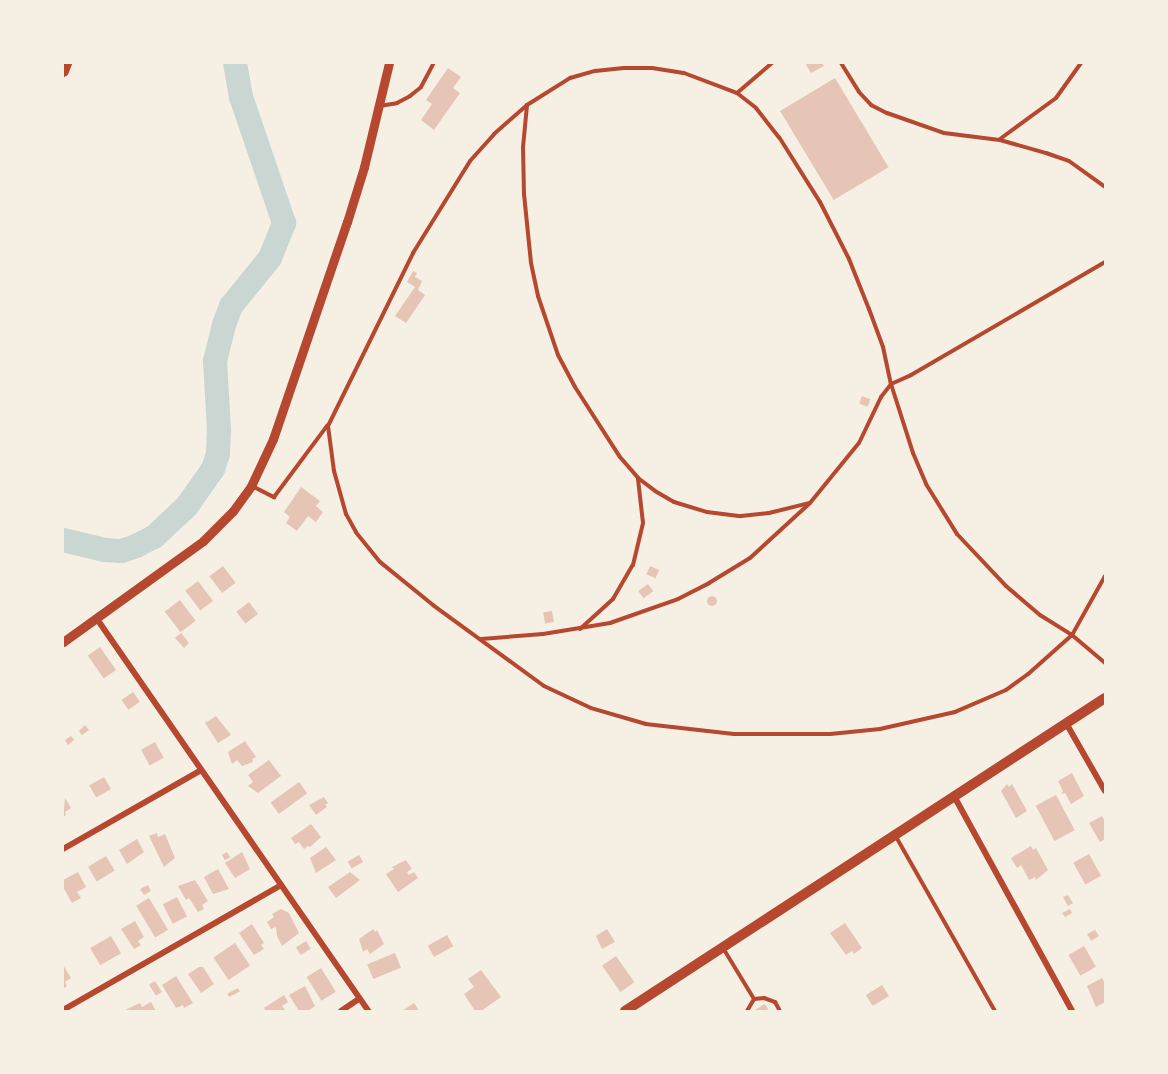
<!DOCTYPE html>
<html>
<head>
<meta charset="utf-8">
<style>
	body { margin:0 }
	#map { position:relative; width:1168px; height:1074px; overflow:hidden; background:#f6efe4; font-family:Figtree,sans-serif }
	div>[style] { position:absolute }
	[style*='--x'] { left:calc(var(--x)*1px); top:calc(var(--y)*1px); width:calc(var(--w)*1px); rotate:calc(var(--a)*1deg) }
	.river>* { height:24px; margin:-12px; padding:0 12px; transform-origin:12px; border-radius:12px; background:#c9d6d2 }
	.building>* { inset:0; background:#e6c5b7; transform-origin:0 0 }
	.round { border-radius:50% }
	.service>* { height:4px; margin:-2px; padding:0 2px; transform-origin:2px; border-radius:2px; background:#b5482f }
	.minor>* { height:6px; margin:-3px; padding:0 3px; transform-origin:3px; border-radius:3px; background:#b5482f }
	.tertiary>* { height:9px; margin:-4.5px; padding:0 4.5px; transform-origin:4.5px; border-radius:4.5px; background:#b5482f }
	.secondary>* { height:10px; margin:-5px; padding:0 5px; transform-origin:5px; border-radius:5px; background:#b5482f }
	.primary>* { height:12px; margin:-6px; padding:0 6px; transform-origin:6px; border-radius:6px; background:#b5482f }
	span { translate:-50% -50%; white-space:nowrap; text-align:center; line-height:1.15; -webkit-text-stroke:4.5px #f6efe4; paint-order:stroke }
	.frame { position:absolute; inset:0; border:64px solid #f6efe4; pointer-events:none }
</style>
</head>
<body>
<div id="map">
	<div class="river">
		<div style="--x:63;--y:540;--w:43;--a:13.4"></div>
		<div style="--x:105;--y:550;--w:16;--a:4"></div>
		<div style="--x:121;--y:551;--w:16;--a:-18"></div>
		<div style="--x:136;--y:546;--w:20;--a:-27"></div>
		<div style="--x:154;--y:537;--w:45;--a:-43.2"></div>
		<div style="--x:187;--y:506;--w:45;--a:-54.9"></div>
		<div style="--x:213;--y:469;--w:16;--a:-72"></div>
		<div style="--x:218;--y:454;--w:24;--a:-88"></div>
		<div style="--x:219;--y:430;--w:69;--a:-93.3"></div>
		<div style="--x:215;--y:361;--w:37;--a:-76"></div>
		<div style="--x:224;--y:325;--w:20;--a:-70"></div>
		<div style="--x:231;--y:306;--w:62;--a:-50.9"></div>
		<div style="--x:270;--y:258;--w:38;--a:-68"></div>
		<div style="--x:284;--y:223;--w:133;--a:-108.8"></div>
		<div style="--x:241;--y:97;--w:35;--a:-100"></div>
	</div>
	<div class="building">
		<div style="clip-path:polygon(805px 63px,822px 63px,824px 66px,811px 73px)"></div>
		<div style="clip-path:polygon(448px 68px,461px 77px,453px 88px,460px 93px,434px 130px,421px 120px,432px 104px,426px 100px)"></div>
		<div style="left:835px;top:78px;width:104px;height:64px;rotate:59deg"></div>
		<div style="clip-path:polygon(413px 271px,417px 273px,415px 277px,422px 281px,418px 290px,425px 295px,406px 323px,395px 316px,415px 287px,407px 282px)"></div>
		<div style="left:862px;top:396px;width:9px;height:8px;rotate:21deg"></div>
		<div style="clip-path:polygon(301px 487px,320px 501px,316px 506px,323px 512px,316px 522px,308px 516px,297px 531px,286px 523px,290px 517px,284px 512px)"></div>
		<div style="left:223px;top:566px;width:21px;height:17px;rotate:53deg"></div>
		<div style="left:650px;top:566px;width:10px;height:9px;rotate:24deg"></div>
		<div style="left:198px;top:581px;width:25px;height:16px;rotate:53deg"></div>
		<div style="left:648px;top:584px;width:9px;height:12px;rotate:54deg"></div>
		<div class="round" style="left:707px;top:596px;width:10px;height:10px"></div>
		<div style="left:180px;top:600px;width:26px;height:19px;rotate:53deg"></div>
		<div style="left:249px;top:602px;width:15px;height:16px;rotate:53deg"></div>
		<div style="left:552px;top:611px;width:11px;height:9px;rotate:80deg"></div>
		<div style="clip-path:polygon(181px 633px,189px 643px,184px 648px,175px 638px)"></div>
		<div style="left:100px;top:647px;width:28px;height:15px;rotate:55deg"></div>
		<div style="left:133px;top:692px;width:12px;height:14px;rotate:55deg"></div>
		<div style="clip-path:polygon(216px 716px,231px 735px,218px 743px,205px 723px)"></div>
		<div style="clip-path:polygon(85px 725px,89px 730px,82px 735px,79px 731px)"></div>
		<div style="clip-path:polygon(71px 736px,74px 740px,68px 745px,65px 740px)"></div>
		<div style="clip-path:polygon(245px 741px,256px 757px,252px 759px,253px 762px,242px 766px,237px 760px,232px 764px,228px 752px)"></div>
		<div style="left:155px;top:742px;width:18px;height:16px;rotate:61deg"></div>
		<div style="clip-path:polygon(269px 760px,281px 776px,258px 793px,248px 786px,253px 782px,248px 775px)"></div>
		<div style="clip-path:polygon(1072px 773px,1084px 796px,1071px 804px,1065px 793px,1061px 794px,1063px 791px,1058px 781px)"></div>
		<div style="left:104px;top:777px;width:14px;height:17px;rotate:60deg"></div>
		<div style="left:299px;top:782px;width:14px;height:35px;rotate:54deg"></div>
		<div style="clip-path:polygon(1007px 784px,1009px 787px,1012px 784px,1027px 811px,1016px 818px,1001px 791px)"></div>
		<div style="left:1056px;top:795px;width:40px;height:23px;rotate:62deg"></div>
		<div style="clip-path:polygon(324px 797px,328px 803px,325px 805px,327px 807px,316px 815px,309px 805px)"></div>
		<div style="clip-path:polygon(65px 798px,71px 808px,65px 812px,66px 815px,63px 817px)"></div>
		<div style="clip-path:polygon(1102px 816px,1105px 821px,1105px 839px,1100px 842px,1089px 823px)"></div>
		<div style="clip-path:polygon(311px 824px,321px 837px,310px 847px,308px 846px,304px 849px,299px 842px,295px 844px,291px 838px)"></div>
		<div style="clip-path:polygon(157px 833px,158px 837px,165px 834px,175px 858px,164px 867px,149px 836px)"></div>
		<div style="clip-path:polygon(137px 839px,144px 852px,127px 864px,119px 850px)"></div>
		<div style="clip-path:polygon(1031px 846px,1033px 850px,1036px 848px,1048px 870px,1036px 880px,1035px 877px,1029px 880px,1021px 865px,1017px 868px,1011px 858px)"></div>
		<div style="clip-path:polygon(326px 847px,336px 860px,316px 873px,310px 858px)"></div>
		<div style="left:227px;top:852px;width:6px;height:6px;rotate:59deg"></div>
		<div style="clip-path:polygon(242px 852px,250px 869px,235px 878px,225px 863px)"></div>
		<div style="left:1089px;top:854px;width:25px;height:18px;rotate:61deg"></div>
		<div style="left:359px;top:855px;width:8px;height:13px;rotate:60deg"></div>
		<div style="left:106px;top:856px;width:17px;height:21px;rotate:59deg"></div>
		<div style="clip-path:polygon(406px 860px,412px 869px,407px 872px,409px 875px,414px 872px,418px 878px,398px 892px,386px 874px,394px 869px,392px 867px)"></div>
		<div style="clip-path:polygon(218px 869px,229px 889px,213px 894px,204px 877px)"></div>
		<div style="clip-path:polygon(78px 872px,86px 887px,77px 892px,81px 898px,72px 903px,63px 887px,63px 880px)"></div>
		<div style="clip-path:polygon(350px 872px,360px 880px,336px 898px,328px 887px)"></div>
		<div style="clip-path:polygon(195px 880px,208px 901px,202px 905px,204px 909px,198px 912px,189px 898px,186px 900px,178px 886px)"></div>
		<div style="clip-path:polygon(148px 885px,151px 891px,144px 895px,140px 889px)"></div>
		<div style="clip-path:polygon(1068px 895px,1073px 903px,1068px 906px,1063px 897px)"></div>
		<div style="left:177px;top:897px;width:22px;height:16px;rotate:63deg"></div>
		<div style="left:149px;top:898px;width:37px;height:15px;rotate:59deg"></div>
		<div style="clip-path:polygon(281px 909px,289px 913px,299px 933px,282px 946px,277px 936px,276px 927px,271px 929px,267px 922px,274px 917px,272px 914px)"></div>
		<div style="clip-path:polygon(1070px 909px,1072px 913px,1065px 917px,1062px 913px)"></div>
		<div style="clip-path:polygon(135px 921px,144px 937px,138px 941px,141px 945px,134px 949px,121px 929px)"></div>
		<div style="clip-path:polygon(845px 923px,862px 948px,854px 954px,852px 951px,846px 955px,830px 933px)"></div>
		<div style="clip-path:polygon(252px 924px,264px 943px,261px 945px,264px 949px,254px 955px,239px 933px)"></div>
		<div style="clip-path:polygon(373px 929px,375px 932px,377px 930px,384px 944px,370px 954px,367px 949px,363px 952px,359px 939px)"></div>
		<div style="clip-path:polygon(607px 929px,615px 942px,602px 949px,596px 936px)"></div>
		<div style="clip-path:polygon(1095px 930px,1099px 936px,1091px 941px,1087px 934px)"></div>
		<div style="left:447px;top:935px;width:13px;height:22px;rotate:61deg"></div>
		<div style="left:111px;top:936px;width:20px;height:24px;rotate:60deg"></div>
		<div style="left:306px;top:941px;width:9px;height:12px;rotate:58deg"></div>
		<div style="left:235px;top:943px;width:27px;height:26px;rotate:56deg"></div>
		<div style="left:1084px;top:946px;width:24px;height:18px;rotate:60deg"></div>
		<div style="left:395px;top:953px;width:16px;height:30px;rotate:68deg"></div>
		<div style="left:616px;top:956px;width:32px;height:17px;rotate:55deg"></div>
		<div style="clip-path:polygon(63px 965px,71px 978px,65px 982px,67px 986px,63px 989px)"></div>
		<div style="clip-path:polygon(199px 967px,203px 967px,214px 984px,201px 993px,188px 974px)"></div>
		<div style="left:321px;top:968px;width:28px;height:17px;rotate:58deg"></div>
		<div style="clip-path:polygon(481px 970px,501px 997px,481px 1011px,475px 1011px,464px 994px,474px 987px,468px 979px)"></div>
		<div style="clip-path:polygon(176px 976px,193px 1003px,184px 1008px,183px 1005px,176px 1008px,162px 985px)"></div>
		<div style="clip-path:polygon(1102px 978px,1105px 983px,1105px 1002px,1096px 1007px,1087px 986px)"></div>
		<div style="left:155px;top:981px;width:13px;height:7px;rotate:58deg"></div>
		<div style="left:882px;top:985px;width:13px;height:19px;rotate:58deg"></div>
		<div style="clip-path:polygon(305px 986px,315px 1006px,308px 1011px,299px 1011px,289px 995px)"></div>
		<div style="left:238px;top:988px;width:4px;height:12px;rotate:63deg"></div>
		<div style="clip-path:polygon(284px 995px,288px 1002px,282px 1006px,286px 1011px,266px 1011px,264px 1008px)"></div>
		<div style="clip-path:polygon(151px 1002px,156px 1011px,123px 1011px,140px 1003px,142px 1007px)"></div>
		<div style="clip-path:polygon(414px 1003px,419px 1011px,402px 1011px)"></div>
		<div style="clip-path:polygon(765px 1004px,769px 1011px,753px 1011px)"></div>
	</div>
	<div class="service">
		<div style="--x:841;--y:63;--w:34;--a:58"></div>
		<div style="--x:859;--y:92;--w:18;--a:47"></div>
		<div style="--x:871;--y:105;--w:18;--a:27"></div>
		<div style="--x:887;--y:113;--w:60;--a:19.3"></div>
		<div style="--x:944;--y:133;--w:56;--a:7.1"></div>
		<div style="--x:1000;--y:140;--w:48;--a:15.8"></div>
		<div style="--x:1046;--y:153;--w:24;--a:19"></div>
		<div style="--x:1069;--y:161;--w:44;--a:35.8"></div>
		<div style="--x:737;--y:93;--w:46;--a:-40.6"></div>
		<div style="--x:527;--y:105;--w:42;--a:95.4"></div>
		<div style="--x:523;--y:147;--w:47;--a:88.8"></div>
		<div style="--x:524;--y:194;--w:69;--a:84.2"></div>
		<div style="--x:531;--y:263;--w:34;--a:78"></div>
		<div style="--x:538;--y:296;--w:62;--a:71.3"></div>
		<div style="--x:558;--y:355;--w:36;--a:62"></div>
		<div style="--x:575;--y:387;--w:83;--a:57.3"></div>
		<div style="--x:620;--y:457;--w:28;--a:49"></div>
		<div style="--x:638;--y:478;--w:21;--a:37"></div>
		<div style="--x:655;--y:491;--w:22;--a:30"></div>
		<div style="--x:674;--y:502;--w:34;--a:17"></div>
		<div style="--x:707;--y:512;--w:34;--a:7"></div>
		<div style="--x:741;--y:516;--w:28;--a:-6"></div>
		<div style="--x:769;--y:513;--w:41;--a:-14"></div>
		<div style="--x:379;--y:106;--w:18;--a:-9"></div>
		<div style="--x:397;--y:103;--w:15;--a:-28"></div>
		<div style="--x:410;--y:96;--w:14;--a:-39"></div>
		<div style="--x:421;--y:87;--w:27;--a:-62"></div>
		<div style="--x:1000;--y:139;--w:69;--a:-36.2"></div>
		<div style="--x:1056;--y:98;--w:43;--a:-54.5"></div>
		<div style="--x:252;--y:486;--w:25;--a:27"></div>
		<div style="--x:274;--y:497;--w:89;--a:-53.3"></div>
		<div style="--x:1105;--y:576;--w:68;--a:119.2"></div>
		<div style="--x:1072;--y:635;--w:59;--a:138.4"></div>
		<div style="--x:1028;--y:674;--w:27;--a:144"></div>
		<div style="--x:1006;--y:690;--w:56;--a:156.7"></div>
		<div style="--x:955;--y:712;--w:77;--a:167.2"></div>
		<div style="--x:880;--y:729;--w:50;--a:174.3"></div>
		<div style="--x:830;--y:734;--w:96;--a:180"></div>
		<div style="--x:734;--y:734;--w:89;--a:-173.5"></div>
		<div style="--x:646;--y:724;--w:57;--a:-163.8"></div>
		<div style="--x:591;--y:708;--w:52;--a:-154.9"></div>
		<div style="--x:544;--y:686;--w:137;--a:-143.9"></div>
		<div style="--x:433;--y:605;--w:68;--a:-140.9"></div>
		<div style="--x:380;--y:562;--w:38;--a:-129"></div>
		<div style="--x:356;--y:532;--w:21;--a:-119"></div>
		<div style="--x:346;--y:514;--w:45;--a:-105.6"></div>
		<div style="--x:334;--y:471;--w:45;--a:-97.6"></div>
		<div style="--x:328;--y:426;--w:193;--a:-63.8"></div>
		<div style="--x:413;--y:253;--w:108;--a:-58.2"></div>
		<div style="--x:470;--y:161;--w:36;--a:-48"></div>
		<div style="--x:494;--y:134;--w:44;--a:-41.3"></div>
		<div style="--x:527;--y:105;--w:51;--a:-32.1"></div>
		<div style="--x:570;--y:78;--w:26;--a:-16"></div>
		<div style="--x:595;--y:71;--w:29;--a:-6"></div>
		<div style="--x:624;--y:68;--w:28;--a:0"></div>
		<div style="--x:652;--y:68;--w:32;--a:9"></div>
		<div style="--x:684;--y:73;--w:57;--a:20.7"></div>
		<div style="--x:737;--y:93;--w:24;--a:38"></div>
		<div style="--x:756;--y:108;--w:37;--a:52"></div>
		<div style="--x:779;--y:137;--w:77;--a:57.8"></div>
		<div style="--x:820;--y:202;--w:64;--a:63"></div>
		<div style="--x:849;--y:259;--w:54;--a:68.2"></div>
		<div style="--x:869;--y:309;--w:40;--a:69.8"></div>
		<div style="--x:883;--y:347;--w:38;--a:78"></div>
		<div style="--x:891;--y:384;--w:72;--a:72.3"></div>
		<div style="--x:913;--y:453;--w:34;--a:67"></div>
		<div style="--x:926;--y:484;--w:59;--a:58.2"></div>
		<div style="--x:957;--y:534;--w:71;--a:46.7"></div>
		<div style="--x:1006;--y:586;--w:45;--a:40.5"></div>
		<div style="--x:1040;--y:615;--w:38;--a:32"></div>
		<div style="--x:1072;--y:635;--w:43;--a:40.3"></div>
		<div style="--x:580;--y:629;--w:45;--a:-42.3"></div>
		<div style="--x:613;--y:599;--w:39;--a:-60"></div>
		<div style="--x:633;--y:565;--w:43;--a:-76.6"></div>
		<div style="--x:643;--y:523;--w:44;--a:-96.5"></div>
		<div style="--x:481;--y:639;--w:62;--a:-4.6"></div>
		<div style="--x:543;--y:634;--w:68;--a:-9.3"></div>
		<div style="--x:610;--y:623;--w:72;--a:-19.4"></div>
		<div style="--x:678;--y:599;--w:35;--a:-27"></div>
		<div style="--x:709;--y:583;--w:48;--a:-31.4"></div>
		<div style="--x:750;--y:558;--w:81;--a:-42.5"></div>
		<div style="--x:810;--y:503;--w:77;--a:-50.8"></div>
		<div style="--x:859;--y:443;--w:51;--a:-64.4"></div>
		<div style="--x:881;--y:397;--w:16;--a:-52"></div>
		<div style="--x:891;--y:384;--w:22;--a:-24"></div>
		<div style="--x:911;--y:375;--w:225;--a:-30.2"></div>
		<div style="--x:895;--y:835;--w:202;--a:60.4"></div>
		<div style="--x:723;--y:948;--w:60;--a:58.7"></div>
		<div style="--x:747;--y:1011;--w:14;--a:-60"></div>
		<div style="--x:754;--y:999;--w:10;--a:-6"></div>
		<div style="--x:764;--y:998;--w:12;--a:20"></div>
		<div style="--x:775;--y:1002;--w:10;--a:61"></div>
	</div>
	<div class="minor">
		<div style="--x:97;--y:619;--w:477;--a:55.3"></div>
		<div style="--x:1066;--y:723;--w:78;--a:60.2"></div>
		<div style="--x:954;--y:796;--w:245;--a:61.2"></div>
		<div style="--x:63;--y:849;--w:158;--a:-29.7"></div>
		<div style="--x:63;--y:1010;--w:251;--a:-29.8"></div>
		<div style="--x:341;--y:1011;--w:22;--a:-34"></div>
	</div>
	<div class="tertiary">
		<div style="--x:63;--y:642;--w:173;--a:-35.8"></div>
		<div style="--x:203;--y:541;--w:42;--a:-45"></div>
		<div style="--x:233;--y:511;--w:31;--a:-54"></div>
		<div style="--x:251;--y:486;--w:52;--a:-64.9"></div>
		<div style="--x:273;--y:439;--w:229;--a:-71.2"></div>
		<div style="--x:347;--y:222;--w:58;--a:-72.8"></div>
		<div style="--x:364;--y:167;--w:107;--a:-76.5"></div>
	</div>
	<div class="secondary">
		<div style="--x:625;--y:1011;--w:573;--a:-33.11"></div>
	</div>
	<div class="primary">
		<div style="--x:63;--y:71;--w:9;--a:-69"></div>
	</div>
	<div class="frame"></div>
</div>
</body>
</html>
